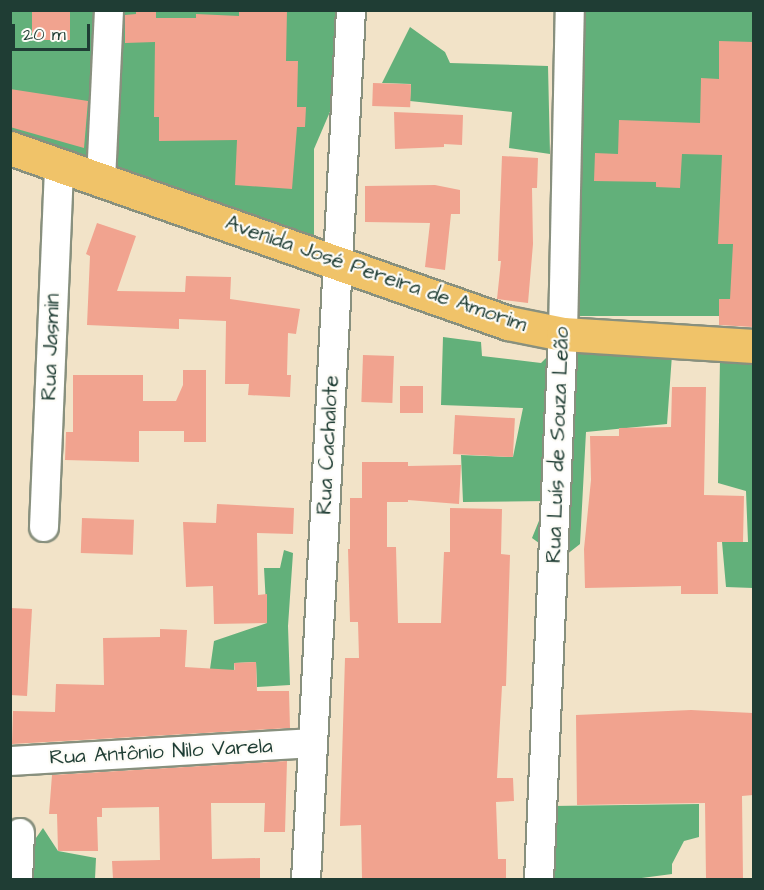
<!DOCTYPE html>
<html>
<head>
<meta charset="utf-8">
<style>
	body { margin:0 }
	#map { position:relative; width:764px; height:890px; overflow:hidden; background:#f2e3c8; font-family:"Architects Daughter",sans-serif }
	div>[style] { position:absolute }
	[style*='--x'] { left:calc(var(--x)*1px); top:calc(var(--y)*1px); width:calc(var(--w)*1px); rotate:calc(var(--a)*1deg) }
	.forest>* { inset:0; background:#62b07a; transform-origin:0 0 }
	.building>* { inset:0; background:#f1a38f; transform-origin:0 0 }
	.roads { filter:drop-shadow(2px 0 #88907e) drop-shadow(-2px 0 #88907e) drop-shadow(0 2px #88907e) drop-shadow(0 -2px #88907e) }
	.minor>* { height:28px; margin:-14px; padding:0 14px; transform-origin:14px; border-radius:14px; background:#fff }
	.major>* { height:33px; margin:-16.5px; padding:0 16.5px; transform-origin:16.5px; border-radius:16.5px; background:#f0c369 }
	span { translate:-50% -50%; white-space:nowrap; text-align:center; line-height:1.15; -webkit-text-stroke:4.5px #fdfcf7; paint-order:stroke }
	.street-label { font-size:21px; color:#1f3d34 }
	.frame { position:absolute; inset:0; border:12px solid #1f3d34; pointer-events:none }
	.scale { position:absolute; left:12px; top:24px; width:78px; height:27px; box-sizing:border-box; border:3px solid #1f3d34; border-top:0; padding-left:8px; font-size:18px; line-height:21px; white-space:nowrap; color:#1f3d34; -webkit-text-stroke:4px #fdfcf7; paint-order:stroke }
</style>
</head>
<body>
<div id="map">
	<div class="forest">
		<div style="clip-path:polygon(10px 11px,99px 11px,91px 171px,11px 139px)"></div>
		<div style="clip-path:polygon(104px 11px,344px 11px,338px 93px,314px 149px,314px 247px,107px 175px)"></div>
		<div style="left:576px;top:11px;width:177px;height:305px"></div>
		<div style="clip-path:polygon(410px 27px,445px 52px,450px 63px,548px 66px,550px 154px,509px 148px,512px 112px,410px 101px,411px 84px,382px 83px)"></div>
		<div style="clip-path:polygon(443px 337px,481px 342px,482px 356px,541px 363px,553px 351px,593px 350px,672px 355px,667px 424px,586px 432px,580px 544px,561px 559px,532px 538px,547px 501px,463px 502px,461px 455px,513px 457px,523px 408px,441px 405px)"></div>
		<div style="clip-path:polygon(720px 358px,753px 360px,753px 588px,726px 587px,722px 542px,748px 542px,746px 491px,718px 483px)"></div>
		<div style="clip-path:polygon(284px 550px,293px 553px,288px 626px,290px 685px,257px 687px,256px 662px,234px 663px,235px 688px,210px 669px,214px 641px,267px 623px,264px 568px,280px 568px)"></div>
		<div style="clip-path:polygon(699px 804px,699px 837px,684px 841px,672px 864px,672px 874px,634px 879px,550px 880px,552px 806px)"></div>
		<div style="clip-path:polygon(43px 828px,58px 851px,96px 858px,95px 879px,31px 880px,31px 845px)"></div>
	</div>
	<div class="building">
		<div style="left:32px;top:10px;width:38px;height:30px"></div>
		<div style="clip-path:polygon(136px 10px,156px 10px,156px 18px,196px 18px,196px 14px,239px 16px,239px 10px,287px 10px,286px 61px,298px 61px,297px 107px,306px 107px,305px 127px,297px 127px,292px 189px,235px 185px,237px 140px,159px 141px,159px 117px,154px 117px,155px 42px,125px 43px,125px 15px,136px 14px)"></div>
		<div style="clip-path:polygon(719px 41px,753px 42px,753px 327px,719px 325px,719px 299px,730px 299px,733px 244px,718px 244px,722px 155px,682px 154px,680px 188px,656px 187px,656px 182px,594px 181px,595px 153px,618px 154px,619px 120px,700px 123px,701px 78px,719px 79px)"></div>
		<div style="left:373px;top:83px;width:38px;height:23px;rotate:2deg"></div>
		<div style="clip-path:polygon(10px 89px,88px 101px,84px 148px,10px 127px)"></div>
		<div style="clip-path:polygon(394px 112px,463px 115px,462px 145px,444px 144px,444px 147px,395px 149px)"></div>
		<div style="clip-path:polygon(502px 156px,538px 158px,537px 188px,532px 188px,533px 244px,528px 303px,497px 299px,501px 261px,498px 261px)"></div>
		<div style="clip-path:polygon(435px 185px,460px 190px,460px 214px,451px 214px,445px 270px,425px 267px,430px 223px,365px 222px,365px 186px)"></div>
		<div style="clip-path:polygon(97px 223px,136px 236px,117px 291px,185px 292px,186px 276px,231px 277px,230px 299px,300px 309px,296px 334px,288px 333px,287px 375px,291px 375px,290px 397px,248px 395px,249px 384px,225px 384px,226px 321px,179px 319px,179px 329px,87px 325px,90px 256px,86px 254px)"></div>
		<div style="left:363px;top:355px;width:31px;height:47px;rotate:2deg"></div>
		<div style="clip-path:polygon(183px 370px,206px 370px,206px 442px,184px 442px,184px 431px,139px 431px,139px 462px,65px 460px,66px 432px,73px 432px,73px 375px,143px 375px,143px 401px,176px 401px,183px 385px)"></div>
		<div style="left:400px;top:386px;width:23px;height:27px"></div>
		<div style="clip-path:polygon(672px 387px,706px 387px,704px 495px,744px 496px,743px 542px,717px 542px,718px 594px,681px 594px,681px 586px,585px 588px,584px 549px,591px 480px,590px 436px,619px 436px,619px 428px,671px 427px)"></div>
		<div style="left:455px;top:415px;width:60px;height:39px;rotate:3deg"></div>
		<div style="clip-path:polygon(362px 462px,408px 462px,408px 466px,461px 465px,459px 504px,408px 500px,408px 502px,387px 502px,387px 547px,396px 547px,398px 623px,441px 623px,444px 552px,450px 552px,450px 508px,502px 509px,501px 554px,510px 555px,506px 686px,502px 686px,497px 778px,513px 778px,514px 801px,496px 802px,498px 859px,506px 859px,506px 879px,362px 879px,361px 825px,340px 826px,345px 658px,359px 658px,358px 622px,350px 622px,348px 549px,350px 549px,350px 498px,362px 498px)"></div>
		<div style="clip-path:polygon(217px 504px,294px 508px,293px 534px,257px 533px,258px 595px,267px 594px,267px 623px,214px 624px,213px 586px,186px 587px,183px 522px,216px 523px)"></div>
		<div style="left:82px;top:518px;width:52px;height:35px;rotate:2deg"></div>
		<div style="clip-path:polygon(10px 608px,32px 609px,27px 696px,10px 695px)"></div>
		<div style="clip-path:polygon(160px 629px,187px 630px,185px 667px,235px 670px,234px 663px,256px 662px,257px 691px,289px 691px,290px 728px,12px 744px,13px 711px,55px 712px,56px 684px,104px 685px,103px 638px,160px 637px)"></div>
		<div style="clip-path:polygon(691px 710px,753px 713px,753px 795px,742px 796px,743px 879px,706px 879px,705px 803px,577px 805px,576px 715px)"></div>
		<div style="clip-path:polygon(287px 761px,285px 832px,264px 832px,265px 803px,211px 803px,212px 859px,260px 858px,260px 879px,113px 879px,112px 861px,160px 860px,159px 807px,102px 808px,102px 817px,97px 817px,98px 851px,58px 851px,57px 814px,49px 814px,52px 775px)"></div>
	</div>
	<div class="roads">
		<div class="minor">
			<div style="--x:101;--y:180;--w:170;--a:-87.3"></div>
			<div style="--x:44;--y:527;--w:360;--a:-87.6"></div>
			<div style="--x:10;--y:761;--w:303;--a:-3.4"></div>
			<div style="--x:18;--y:880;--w:47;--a:-87.6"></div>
			<div style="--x:306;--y:880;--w:871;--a:-87.04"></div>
			<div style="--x:539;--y:880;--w:547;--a:-87.48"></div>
			<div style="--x:563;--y:334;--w:324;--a:-88.8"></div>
		</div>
		<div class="major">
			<div style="--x:10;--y:148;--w:528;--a:19.36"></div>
			<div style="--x:508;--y:323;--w:56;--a:11.3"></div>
			<div style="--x:563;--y:334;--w:191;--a:3.6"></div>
		</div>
	</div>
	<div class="street-label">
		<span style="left:376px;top:274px;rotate:19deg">Avenida José Pereira de Amorim</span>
		<span style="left:51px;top:347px;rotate:-88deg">Rua Jasmin</span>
		<span style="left:328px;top:445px;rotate:-87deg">Rua Cachalote</span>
		<span style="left:558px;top:445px;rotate:-88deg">Rua Luís de Souza Leão</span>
		<span style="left:161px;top:752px;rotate:-3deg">Rua Antônio Nilo Varela</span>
	</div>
	<div class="frame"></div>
	<div class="scale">20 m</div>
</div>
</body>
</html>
